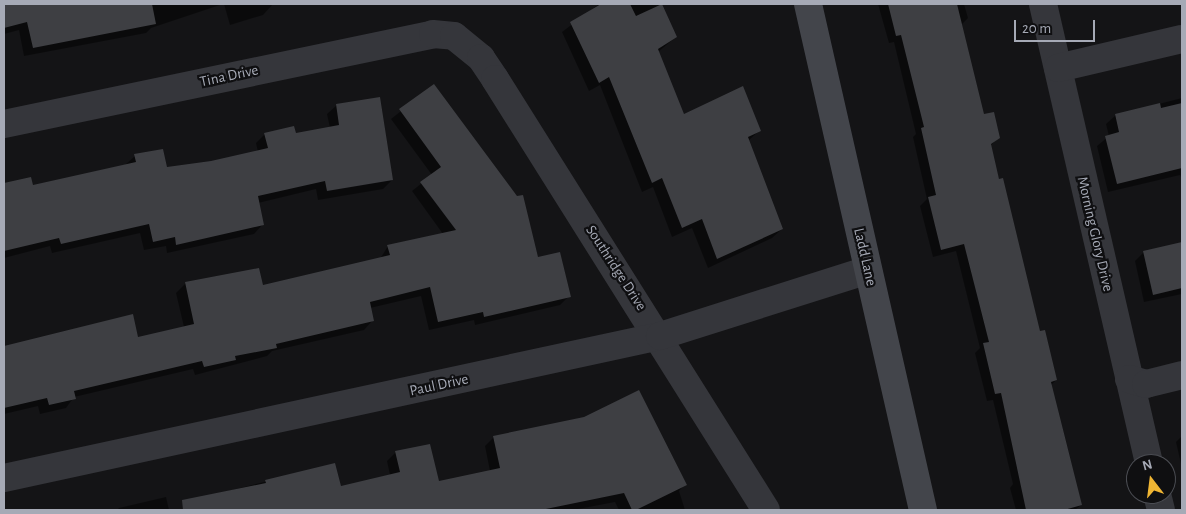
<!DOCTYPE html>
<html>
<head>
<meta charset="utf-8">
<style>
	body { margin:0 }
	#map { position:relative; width:1186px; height:514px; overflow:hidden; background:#141416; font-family:"Alegreya Sans",sans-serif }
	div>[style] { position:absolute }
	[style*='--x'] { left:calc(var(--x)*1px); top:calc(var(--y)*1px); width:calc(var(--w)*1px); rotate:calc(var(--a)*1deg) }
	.shadow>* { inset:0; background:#0007 }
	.building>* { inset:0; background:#3e3f43 }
	.street>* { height:28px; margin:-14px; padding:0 14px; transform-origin:14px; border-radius:14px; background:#35363b }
	.secondary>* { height:28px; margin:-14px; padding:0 14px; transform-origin:14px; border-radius:14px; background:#43454b }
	span { translate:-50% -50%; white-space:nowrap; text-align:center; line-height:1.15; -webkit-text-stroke:4.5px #0f0f11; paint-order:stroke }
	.street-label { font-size:15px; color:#a6aab6 }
	.frame { position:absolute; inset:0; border:5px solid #a6aab6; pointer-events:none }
	.north { position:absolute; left:1126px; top:454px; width:50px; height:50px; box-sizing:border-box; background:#0f0f11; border:1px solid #4b4d53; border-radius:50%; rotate:345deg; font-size:14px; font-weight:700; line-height:20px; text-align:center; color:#a6aab6 }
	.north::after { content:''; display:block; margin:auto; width:18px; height:22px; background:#efb533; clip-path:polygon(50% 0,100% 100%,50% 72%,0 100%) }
	.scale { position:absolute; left:1014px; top:20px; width:81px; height:22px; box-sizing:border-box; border:2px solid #a6aab6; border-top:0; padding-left:6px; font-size:15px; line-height:18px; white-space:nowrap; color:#a6aab6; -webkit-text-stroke:4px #0f0f11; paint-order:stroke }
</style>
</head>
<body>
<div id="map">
	<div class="shadow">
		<div style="clip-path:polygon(4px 4px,223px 4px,151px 28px,146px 33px,24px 56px,19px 30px,4px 34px)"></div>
		<div style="clip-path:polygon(224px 4px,273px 4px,263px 15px,230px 25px)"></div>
		<div style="clip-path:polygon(599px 4px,660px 4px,676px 37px,658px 52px,684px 116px,760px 130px,748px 141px,782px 229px,772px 238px,708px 268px,692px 228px,672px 237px,653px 187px,642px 192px,600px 85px,589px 91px,562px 32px)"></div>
		<div style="clip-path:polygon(878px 4px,964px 4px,968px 18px,961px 25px,983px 115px,998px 138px,990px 146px,1039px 332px,1056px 380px,1050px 386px,1081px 505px,1075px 510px,1016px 510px,1010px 488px,1013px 484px,993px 400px,987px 401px,975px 353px,980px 348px,956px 251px,933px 257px,920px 206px,927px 199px,913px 137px,916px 134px,894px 42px,889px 43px)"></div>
		<div style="clip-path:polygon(434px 85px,537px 258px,569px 296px,560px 305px,475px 325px,474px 320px,429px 330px,421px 296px,370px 308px,373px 320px,364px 330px,272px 351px,267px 356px,195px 375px,193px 369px,74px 397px,66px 408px,40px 414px,38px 406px,4px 414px,4px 347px,132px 315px,137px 338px,184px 327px,176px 293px,185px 284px,262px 286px,380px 259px,388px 246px,443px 234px,412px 191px,432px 175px,391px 119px)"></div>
		<div style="clip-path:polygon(1182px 98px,1182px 179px,1180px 175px,1108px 192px,1097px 146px,1109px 136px,1106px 124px,1116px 115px)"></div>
		<div style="clip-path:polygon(337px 105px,392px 180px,383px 189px,318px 200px,316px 189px,258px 203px,263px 224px,254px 234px,167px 253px,166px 246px,144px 250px,140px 233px,52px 253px,50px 246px,4px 258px,4px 184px,30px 178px,32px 186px,125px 165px,135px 156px,166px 168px,211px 163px,258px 152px,256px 143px,265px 134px,295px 134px,330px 128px,327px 114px)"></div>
		<div style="clip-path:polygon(1182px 243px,1182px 294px,1144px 302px,1135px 261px,1144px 252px)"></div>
		<div style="clip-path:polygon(1182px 436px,1182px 468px,1176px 442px)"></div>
		<div style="clip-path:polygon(494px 437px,685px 484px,679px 491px,685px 510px,619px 510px,615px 502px,573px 510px,195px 510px,205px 508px,213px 495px,334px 464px,340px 487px,390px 475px,387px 461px,396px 452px,438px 483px,490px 471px,485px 446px)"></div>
		<div style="clip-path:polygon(166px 497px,169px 510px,117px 510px,119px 508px)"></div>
	</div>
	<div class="building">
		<div style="clip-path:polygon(4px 4px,152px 4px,156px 24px,33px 48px,27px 22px,4px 28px)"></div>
		<div style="clip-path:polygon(601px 4px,630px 4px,636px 16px,662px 4px,677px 37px,658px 49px,684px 114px,743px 86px,761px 131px,748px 137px,783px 229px,717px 259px,702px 219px,682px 228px,662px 178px,652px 183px,609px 77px,599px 83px,570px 22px)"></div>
		<div style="clip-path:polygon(888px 4px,957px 4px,984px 114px,994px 112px,1000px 138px,991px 144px,999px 179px,1003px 178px,1040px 331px,1045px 330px,1057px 380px,1051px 382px,1082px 505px,1064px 510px,1026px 510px,1001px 393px,995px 394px,983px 343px,989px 342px,964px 244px,941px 250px,928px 197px,936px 195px,921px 128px,924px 127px,901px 35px,896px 36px)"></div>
		<div style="clip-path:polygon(434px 84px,517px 196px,523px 195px,538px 257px,560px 252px,571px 297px,484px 317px,483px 312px,438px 322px,430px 287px,370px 302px,374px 321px,276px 344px,277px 348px,235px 356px,236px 360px,204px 367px,202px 361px,74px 391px,76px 399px,49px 405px,47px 398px,4px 408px,4px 346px,133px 314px,138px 337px,194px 324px,185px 282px,259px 268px,263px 285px,390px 255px,387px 245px,456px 230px,420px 182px,441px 167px,399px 109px)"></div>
		<div style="clip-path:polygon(380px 97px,393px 180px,327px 191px,325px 181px,258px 196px,264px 225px,176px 245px,175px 237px,153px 242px,149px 224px,61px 244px,59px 238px,4px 251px,4px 183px,31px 177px,33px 185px,136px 162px,134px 154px,163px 149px,167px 167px,211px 161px,268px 148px,264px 133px,294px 126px,296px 133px,339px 125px,336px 104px)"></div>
		<div style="clip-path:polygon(1160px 103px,1161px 108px,1182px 103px,1182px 168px,1117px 184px,1105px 136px,1119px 132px,1115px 114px)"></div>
		<div style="clip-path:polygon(1182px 242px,1182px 288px,1153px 295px,1143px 251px)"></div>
		<div style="clip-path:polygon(639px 390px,687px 485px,636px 510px,632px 510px,624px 493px,541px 510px,183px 510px,182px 500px,266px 483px,265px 480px,335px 463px,341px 486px,400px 472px,395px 451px,430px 444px,439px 481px,500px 468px,493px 436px,584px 417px)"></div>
	</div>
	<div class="street">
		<div style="--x:1043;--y:4;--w:472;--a:77"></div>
		<div style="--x:1058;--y:68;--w:127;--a:-13.2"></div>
		<div style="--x:4;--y:124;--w:438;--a:-11.8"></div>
		<div style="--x:433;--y:34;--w:21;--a:5"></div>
		<div style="--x:454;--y:36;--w:35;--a:39"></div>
		<div style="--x:481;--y:58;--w:25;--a:56"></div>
		<div style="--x:495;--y:79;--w:509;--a:57.84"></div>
		<div style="--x:1129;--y:379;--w:18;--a:16"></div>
		<div style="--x:1146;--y:384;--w:37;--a:-14"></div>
		<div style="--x:4;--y:478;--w:671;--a:-12.21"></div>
		<div style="--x:660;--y:336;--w:218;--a:-17.6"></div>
		<div style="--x:1157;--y:494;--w:16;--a:76"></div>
	</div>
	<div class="secondary">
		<div style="--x:808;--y:4;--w:519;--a:77.2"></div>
	</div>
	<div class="street-label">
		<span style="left:229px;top:76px;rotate:-12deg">Tina Drive</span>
		<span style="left:1095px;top:234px;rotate:77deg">Morning Glory Drive</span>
		<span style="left:865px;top:257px;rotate:77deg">Ladd Lane</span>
		<span style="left:616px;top:268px;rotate:57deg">Southridge Drive</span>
		<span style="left:439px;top:385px;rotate:-12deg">Paul Drive</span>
	</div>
	<div class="frame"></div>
	<div class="north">N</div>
	<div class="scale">20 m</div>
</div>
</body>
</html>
